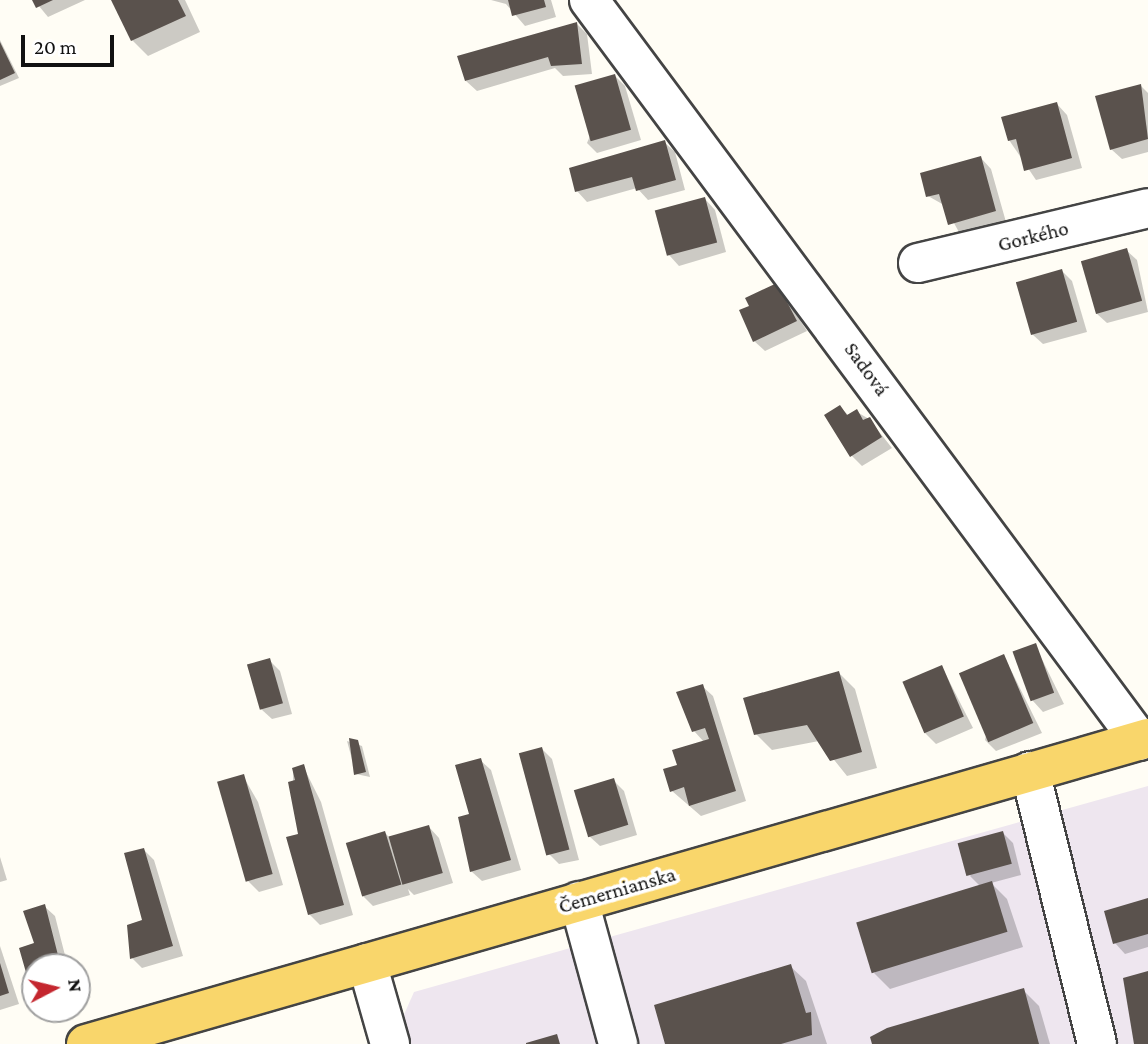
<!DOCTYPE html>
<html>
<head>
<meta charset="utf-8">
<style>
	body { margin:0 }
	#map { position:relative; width:1148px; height:1044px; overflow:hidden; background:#fffdf5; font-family:"Crimson Pro",serif }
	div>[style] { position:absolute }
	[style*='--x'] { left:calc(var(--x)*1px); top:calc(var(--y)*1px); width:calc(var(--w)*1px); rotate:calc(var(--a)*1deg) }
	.industrial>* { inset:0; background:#eee6ef }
	.shadow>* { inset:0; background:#0003 }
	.building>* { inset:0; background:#5a524d; transform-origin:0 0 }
	.roads { filter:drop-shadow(2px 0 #444) drop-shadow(-2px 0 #444) drop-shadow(0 2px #444) drop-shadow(0 -2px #444) }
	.minor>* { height:38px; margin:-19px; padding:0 19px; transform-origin:19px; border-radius:19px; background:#fff }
	.major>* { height:38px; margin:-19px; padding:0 19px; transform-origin:19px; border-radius:19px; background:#f9d66b }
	span { translate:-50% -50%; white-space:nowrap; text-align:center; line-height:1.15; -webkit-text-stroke:7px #fff; paint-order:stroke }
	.street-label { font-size:21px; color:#111 }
	.north { position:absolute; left:21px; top:953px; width:70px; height:70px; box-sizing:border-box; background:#fff; border:2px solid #a0a0a0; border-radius:50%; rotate:83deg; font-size:19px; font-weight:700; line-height:28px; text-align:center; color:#111 }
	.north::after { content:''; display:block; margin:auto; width:24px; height:32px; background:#c4262e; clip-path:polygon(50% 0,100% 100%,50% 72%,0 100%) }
	.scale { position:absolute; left:21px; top:35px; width:93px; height:32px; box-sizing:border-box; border:4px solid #111; border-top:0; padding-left:9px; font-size:21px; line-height:24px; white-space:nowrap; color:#111; -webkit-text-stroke:5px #fff; paint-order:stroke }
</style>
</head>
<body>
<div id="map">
	<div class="industrial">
		<div style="clip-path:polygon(1148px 786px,1148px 1044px,391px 1044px,414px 992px)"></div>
	</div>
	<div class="shadow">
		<div style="clip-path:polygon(34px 0,85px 0,48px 17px)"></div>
		<div style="clip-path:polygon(113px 0,185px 0,200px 32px,148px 56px,132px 40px)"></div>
		<div style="clip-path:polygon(491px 0,551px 0,556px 17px,525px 26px,506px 4px)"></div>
		<div style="clip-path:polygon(577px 24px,587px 34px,592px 74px,563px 76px,555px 68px,477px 91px,466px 81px)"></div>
		<div style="clip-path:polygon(0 40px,19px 78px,0 86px)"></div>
		<div style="clip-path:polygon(615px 76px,625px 86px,641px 140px,597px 153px,587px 143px)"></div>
		<div style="clip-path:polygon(1141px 86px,1148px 93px,1148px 152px,1122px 159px,1111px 149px)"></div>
		<div style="clip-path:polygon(1057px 104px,1067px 115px,1082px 168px,1036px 180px,1009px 140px)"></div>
		<div style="clip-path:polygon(664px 142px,675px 152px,685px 190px,648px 200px,637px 188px,587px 202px,577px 191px)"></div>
		<div style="clip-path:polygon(981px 158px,991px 169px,1006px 222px,960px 234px,944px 205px,928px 196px)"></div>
		<div style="clip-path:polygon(705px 199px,715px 210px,726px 252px,679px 266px,669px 255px)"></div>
		<div style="clip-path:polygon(1126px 250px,1137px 260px,1148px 312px,1107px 323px,1096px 313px)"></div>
		<div style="clip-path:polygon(1062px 271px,1072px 281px,1087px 332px,1043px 344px,1032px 334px)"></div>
		<div style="clip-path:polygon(777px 285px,807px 331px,765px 351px,754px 341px,751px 307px)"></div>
		<div style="clip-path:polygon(840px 407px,849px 416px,857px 412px,869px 419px,892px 448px,862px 466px,852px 456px)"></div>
		<div style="clip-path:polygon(1035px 645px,1064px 704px,1043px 712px,1033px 701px)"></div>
		<div style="clip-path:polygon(1004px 656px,1042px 733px,996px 751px,985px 740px)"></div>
		<div style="clip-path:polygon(269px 660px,280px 671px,292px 714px,272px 719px,261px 709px)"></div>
		<div style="clip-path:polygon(942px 667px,973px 728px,936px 744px,925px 733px)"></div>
		<div style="clip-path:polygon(839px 673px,855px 689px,877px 768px,847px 776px,819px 741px,772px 750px,756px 734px)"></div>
		<div style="clip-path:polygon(702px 686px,713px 696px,746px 801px,701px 816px,672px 791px,704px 742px,694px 731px)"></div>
		<div style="clip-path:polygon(347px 741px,362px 746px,370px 777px,356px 774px)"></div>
		<div style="clip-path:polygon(542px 749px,552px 759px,579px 860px,559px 864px,549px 854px)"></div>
		<div style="clip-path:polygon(480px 760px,491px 770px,521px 870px,482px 881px,471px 871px)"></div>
		<div style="clip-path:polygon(303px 766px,321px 802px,353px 915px,320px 925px,309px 914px,293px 795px,293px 769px)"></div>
		<div style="clip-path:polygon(243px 776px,258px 802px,283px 885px,259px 892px,248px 881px)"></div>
		<div style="clip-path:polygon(613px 780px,624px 791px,637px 835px,600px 846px,589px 836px)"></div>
		<div style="clip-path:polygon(429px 827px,439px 838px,453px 883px,414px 895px,408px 889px,410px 895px,373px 906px,363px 896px,385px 833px,390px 838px)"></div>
		<div style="clip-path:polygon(1002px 832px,1013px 843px,1021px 875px,991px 883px,1007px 899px,1023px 947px,890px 989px,874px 973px,980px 886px,970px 876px)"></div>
		<div style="clip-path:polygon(144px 850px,154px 860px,183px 956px,142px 968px,132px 958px,144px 922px)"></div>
		<div style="clip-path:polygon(0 857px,7px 880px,0 882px)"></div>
		<div style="clip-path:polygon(1148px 900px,1148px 947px,1125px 954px,1115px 943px)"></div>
		<div style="clip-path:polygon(44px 906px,55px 916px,68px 967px,35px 967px,35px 981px,21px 949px,36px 945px)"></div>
		<div style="clip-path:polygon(0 946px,19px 1004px,0 1010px)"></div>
		<div style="clip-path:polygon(790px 966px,806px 981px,827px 1044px,667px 1044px)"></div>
		<div style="clip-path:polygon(1023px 990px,1039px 1006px,1050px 1044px,874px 1044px)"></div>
	</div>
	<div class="building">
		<div style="clip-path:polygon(32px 0,53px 0,36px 8px)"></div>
		<div style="clip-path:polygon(111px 0,178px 0,186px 16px,131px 41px)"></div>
		<div style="clip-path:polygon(508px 0,544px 0,546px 7px,512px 16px)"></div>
		<div style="clip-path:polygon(577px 22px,582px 64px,551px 66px,548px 57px,465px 81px,457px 56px)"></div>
		<div style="clip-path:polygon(0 42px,15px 73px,0 80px)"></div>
		<div style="left:615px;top:74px;width:58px;height:42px;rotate:74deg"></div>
		<div style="clip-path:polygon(1141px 84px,1148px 139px,1110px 150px,1095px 96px)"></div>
		<div style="clip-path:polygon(1057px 102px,1072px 158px,1024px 171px,1016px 139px,1008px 141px,1001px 117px)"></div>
		<div style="clip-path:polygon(665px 140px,676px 180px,636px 191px,632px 177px,575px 192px,569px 168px)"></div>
		<div style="clip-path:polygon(981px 156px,996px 211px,948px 225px,939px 194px,926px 197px,920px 173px)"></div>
		<div style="left:705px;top:197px;width:47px;height:52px;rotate:75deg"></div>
		<div style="left:1127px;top:248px;width:55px;height:48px;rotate:74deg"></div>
		<div style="left:1062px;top:269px;width:55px;height:48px;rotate:74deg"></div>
		<div style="clip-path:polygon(777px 283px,797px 321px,753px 342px,739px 310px,749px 306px,745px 298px)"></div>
		<div style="clip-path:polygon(840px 405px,847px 415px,857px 409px,863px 420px,870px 417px,882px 437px,850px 457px,824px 415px)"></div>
		<div style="left:1036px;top:643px;width:53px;height:25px;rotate:70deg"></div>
		<div style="left:1004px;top:654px;width:75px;height:49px;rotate:67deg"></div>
		<div style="left:270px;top:658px;width:47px;height:24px;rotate:74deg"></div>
		<div style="left:942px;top:665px;width:56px;height:43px;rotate:67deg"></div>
		<div style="clip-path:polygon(839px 671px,862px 752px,830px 761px,807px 725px,754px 735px,743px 698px)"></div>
		<div style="clip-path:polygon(703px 684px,736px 791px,689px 806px,684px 787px,670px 792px,663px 769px,677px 765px,672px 750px,709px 739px,705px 728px,692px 732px,676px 692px)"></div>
		<div style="clip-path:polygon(349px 738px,358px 740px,366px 772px,354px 775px)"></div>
		<div style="left:542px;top:747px;width:106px;height:24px;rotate:75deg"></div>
		<div style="clip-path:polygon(481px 758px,511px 860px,470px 872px,458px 817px,469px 814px,455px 765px)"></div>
		<div style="clip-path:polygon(304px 764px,344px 905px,308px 915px,286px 837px,298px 834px,288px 782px,295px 780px,292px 768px)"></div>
		<div style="left:244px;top:774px;width:104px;height:28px;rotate:74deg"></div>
		<div style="left:614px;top:778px;width:49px;height:42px;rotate:73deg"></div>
		<div style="left:429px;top:825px;width:50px;height:42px;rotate:74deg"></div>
		<div style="left:385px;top:831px;width:56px;height:41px;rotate:73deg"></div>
		<div style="left:1003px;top:831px;width:34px;height:47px;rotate:75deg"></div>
		<div style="clip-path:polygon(144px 848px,173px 946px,130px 959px,127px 925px,142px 920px,124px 853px)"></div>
		<div style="left:992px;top:881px;width:53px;height:142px;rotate:73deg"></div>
		<div style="clip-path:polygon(1148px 898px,1148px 934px,1113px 944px,1104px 911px)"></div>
		<div style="clip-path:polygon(45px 904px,61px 967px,35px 967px,27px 976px,19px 948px,34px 943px,23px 911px)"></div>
		<div style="clip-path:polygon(0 963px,9px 993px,0 996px)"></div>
		<div style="clip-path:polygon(791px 964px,806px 1013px,811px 1012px,812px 1035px,781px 1044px,665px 1044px,654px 1005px)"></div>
		<div style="clip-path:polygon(1148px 971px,1148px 1044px,1134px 1044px,1123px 978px)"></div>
		<div style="clip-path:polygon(1024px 988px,1039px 1044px,872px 1044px,870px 1037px,887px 1028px)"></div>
		<div style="clip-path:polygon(557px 1034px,560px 1044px,526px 1044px,526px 1043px)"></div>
	</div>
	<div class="roads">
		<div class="minor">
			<div style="--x:589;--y:0;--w:923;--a:53.37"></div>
			<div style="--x:918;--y:263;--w:236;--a:-13.4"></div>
			<div style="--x:1030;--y:771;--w:281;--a:76.2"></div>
			<div style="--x:579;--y:901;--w:148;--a:74.7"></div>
			<div style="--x:367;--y:963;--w:84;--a:74.1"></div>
		</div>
		<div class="major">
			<div style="--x:86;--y:1044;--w:1105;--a:-16.07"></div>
		</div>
	</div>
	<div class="street-label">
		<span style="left:1033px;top:236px;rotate:-14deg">Gorkého</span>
		<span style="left:867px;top:369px;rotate:54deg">Sadová</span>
		<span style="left:617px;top:890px;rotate:-16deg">Čemernianska</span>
	</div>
	<div class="north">N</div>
	<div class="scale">20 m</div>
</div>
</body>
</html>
